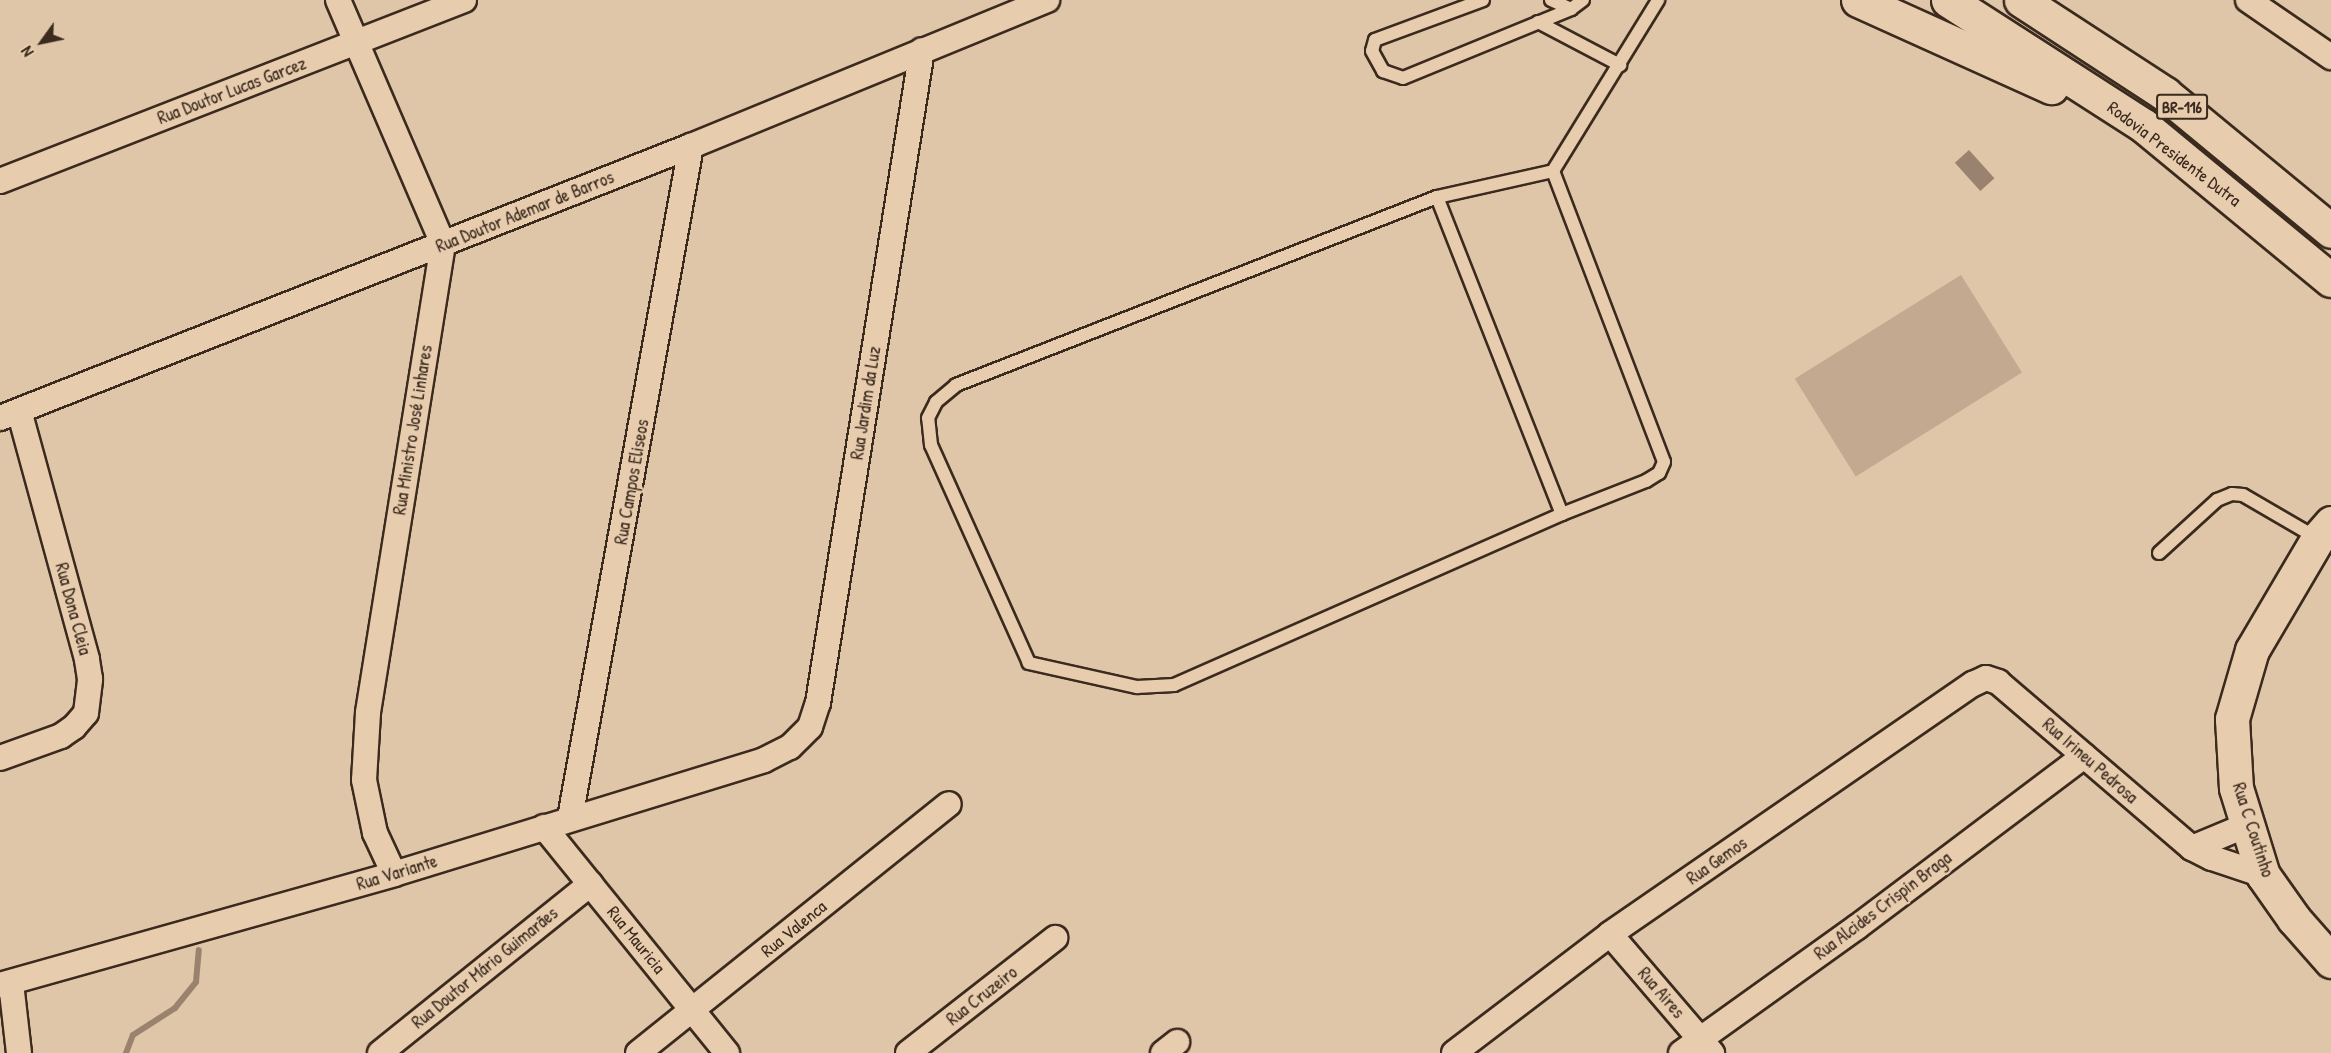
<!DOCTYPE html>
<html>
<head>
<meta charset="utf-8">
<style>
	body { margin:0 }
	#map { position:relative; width:2331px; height:1053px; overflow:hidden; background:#e0c6a8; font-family:"Patrick Hand",sans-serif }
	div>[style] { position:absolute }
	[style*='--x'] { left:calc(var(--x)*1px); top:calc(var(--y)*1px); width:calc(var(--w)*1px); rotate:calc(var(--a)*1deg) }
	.green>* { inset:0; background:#c2a98f; transform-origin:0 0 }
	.water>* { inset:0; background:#9a836e; transform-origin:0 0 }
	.stream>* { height:6px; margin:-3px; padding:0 3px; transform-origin:3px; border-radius:3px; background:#9a836e }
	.roads { filter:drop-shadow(2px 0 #3b2a1e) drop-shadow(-2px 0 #3b2a1e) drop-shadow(0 2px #3b2a1e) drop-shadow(0 -2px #3b2a1e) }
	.lane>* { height:12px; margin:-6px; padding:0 6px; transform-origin:6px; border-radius:6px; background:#e7ccae }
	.street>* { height:24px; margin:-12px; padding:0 12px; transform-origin:12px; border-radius:12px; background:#e7ccae }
	.secondary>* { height:33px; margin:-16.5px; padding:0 16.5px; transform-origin:16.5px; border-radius:16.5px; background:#e7ccae }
	.highway>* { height:33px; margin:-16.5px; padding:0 16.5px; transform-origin:16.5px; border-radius:16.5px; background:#e7ccae }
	span { translate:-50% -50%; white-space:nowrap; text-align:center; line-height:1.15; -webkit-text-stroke:4.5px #e7ccae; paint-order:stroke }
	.shield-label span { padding:2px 4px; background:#e7ccae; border:2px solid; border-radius:4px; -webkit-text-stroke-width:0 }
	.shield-label { font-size:16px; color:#3b2a1e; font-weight:700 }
	.street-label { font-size:18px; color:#3b2a1e }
	.north { position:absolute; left:12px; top:12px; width:60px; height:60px; -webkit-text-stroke:4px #e7ccae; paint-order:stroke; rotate:237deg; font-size:16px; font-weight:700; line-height:24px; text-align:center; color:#3b2a1e }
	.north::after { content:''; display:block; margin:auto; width:21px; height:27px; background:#3b2a1e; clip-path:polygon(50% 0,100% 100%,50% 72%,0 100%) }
</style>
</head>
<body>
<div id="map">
	<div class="green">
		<div style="left:1961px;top:275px;width:115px;height:196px;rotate:58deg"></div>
	</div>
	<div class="water">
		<div style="left:1969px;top:150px;width:38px;height:19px;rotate:48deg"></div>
	</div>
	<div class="stream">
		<div style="--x:126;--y:1053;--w:19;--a:-69"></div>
		<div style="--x:133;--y:1035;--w:50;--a:-32.7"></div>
		<div style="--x:175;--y:1008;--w:33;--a:-51"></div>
		<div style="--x:196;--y:982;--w:32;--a:-85"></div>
	</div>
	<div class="roads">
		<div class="lane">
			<div style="--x:1483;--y:0;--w:115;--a:159.7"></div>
			<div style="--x:1375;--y:40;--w:11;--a:105"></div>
			<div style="--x:1372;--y:51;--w:23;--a:61"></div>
			<div style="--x:1383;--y:71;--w:21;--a:19"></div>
			<div style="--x:1403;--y:78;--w:182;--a:-22.3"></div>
			<div style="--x:1571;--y:9;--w:15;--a:-37"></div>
			<div style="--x:1551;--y:0;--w:22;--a:24"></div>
			<div style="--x:1538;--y:22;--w:93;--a:27.7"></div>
			<div style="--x:1553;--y:171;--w:311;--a:69.1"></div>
			<div style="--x:1664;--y:462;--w:12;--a:114"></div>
			<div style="--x:1659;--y:473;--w:15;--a:148"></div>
			<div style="--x:1646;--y:481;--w:90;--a:158.6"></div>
			<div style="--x:1437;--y:197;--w:341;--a:68.5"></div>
			<div style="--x:1562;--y:514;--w:424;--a:156.2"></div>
			<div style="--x:1174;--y:685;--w:37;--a:177"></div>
			<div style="--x:1137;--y:687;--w:111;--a:-167.5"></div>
			<div style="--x:1029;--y:663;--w:239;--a:-114.2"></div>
			<div style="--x:931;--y:445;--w:27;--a:-96"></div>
			<div style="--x:928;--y:418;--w:18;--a:-63"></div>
			<div style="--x:936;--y:402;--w:26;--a:-40"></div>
			<div style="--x:956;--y:385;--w:516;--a:-21.35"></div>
			<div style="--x:1437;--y:197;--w:119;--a:-12.6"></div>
			<div style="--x:1553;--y:171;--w:201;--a:-58.4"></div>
			<div style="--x:2159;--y:553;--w:79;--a:-42.4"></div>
			<div style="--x:2217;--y:500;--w:16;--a:-22"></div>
			<div style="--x:2232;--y:494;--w:11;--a:5"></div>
			<div style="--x:2243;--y:495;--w:86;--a:30.2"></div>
		</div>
		<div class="street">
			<div style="--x:338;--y:0;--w:266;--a:66.7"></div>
			<div style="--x:443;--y:244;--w:475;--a:99.1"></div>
			<div style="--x:368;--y:713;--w:67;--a:93.4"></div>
			<div style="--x:364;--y:780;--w:54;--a:78.3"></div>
			<div style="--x:375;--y:833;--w:45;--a:65.1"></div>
			<div style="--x:2248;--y:0;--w:101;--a:34.5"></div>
			<div style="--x:0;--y:181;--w:498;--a:-21.3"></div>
			<div style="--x:0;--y:418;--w:743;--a:-21.49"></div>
			<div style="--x:691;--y:146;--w:385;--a:-22.3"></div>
			<div style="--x:0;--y:758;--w:65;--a:-19.8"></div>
			<div style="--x:61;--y:736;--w:16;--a:-35"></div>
			<div style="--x:74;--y:727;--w:18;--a:-49"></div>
			<div style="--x:86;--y:713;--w:34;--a:-83"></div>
			<div style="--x:90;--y:679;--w:20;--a:-99"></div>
			<div style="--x:87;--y:659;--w:257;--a:-105.3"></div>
			<div style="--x:570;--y:818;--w:683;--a:-79.79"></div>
			<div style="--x:544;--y:827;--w:291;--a:51"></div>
			<div style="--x:2192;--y:848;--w:60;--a:-22.7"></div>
			<div style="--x:1610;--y:934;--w:157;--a:49.4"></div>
			<div style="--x:11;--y:983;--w:70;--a:83.5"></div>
			<div style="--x:0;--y:985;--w:409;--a:-15.7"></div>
			<div style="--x:394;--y:874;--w:387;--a:-17.1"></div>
			<div style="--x:764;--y:760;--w:29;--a:-27"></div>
			<div style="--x:790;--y:747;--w:28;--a:-45"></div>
			<div style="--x:810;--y:727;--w:25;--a:-72"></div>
			<div style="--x:818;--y:703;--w:661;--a:-80.95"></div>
			<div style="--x:380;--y:1053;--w:270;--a:-38.8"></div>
			<div style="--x:638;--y:1053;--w:398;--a:-38.7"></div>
			<div style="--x:908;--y:1053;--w:187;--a:-38"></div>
			<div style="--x:1163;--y:1053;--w:18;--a:-38"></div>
			<div style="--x:1454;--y:1053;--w:196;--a:-37.3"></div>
			<div style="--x:1610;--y:934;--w:441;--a:-34.6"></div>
			<div style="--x:1973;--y:684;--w:14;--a:-25"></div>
			<div style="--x:1986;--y:678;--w:13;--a:18"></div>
			<div style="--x:1998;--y:682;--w:255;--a:40.6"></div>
			<div style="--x:2192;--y:848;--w:22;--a:27"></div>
			<div style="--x:2212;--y:858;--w:54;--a:18.4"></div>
			<div style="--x:1681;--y:1053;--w:216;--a:-35.6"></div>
			<div style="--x:1857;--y:927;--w:284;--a:-37"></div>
		</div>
		<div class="secondary">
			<div style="--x:2331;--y:523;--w:20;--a:131"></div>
			<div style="--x:2318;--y:538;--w:130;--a:120.5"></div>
			<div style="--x:2252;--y:650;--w:72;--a:106.2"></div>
			<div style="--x:2232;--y:719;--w:69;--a:86.7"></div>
			<div style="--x:2236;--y:788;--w:91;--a:72.8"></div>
			<div style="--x:2263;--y:875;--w:54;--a:54.8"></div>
			<div style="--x:2294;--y:919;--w:56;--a:48.6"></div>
		</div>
		<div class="highway">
			<div style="--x:1858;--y:0;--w:212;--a:24.3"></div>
			<div style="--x:1948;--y:0;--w:233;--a:32.7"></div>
			<div style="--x:2144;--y:126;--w:242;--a:39.5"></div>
			<div style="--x:2021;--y:0;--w:172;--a:33.1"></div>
			<div style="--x:2165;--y:94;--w:215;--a:39.5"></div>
		</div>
	</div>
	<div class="shield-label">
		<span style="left:2182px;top:107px">BR-116</span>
	</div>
	<div class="street-label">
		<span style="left:232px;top:91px;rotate:-21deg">Rua Doutor Lucas Garcez</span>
		<span style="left:2174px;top:154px;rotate:37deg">Rodovia Presidente Dutra</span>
		<span style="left:525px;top:212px;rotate:-22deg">Rua Doutor Ademar de Barros</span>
		<span style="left:866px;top:403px;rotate:-81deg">Rua Jardim da Luz</span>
		<span style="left:413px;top:430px;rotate:-81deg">Rua Ministro José Linhares</span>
		<span style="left:632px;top:482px;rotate:-80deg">Rua Campos Eliseos</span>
		<span style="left:73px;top:609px;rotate:75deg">Rua Dona Cleia</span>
		<span style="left:2090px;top:761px;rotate:41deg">Rua Irineu Pedrosa</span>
		<span style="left:2253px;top:830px;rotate:72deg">Rua C Coutinho</span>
		<span style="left:1717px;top:861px;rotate:-35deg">Rua Gemos</span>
		<span style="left:397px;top:873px;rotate:-17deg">Rua Variante</span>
		<span style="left:1883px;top:906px;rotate:-37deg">Rua Alcides Crispin Braga</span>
		<span style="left:794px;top:929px;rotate:-39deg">Rua Valenca</span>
		<span style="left:636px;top:940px;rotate:51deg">Rua Mauricia</span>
		<span style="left:485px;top:968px;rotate:-39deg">Rua Doutor Mário Guimarães</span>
		<span style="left:1661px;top:993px;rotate:49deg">Rua Aires</span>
		<span style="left:982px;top:996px;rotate:-38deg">Rua Cruzeiro</span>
	</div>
	<div class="north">N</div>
</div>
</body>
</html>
